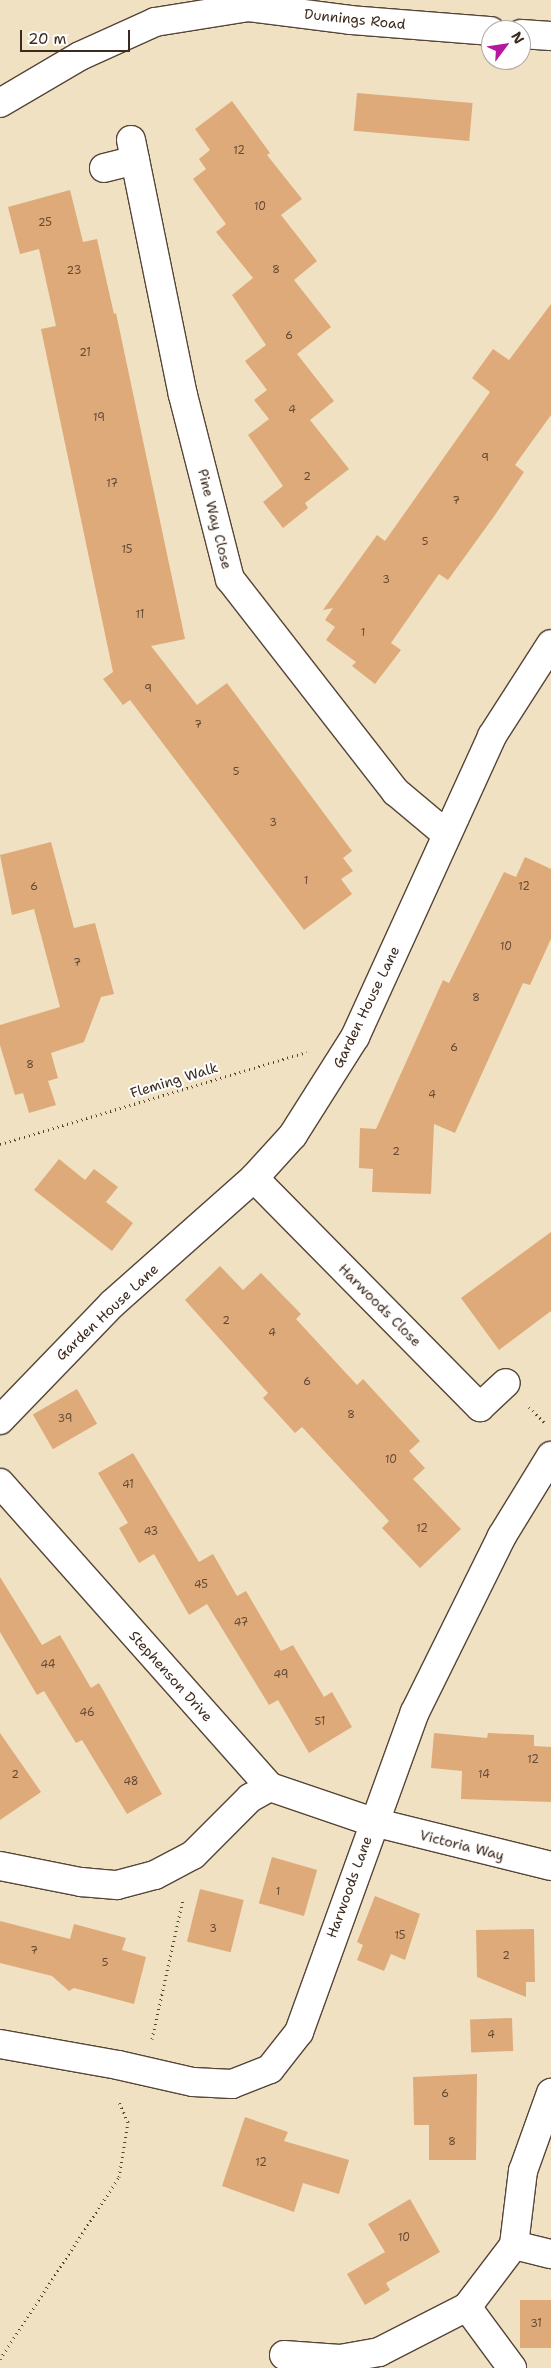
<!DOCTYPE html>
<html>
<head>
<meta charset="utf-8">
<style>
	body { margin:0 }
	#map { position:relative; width:551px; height:2368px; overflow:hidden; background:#f0e1c3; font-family:"Shantell Sans",sans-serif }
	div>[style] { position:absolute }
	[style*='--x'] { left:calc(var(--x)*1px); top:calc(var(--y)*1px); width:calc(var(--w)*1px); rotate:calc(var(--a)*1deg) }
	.building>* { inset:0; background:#deaa7a; transform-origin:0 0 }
	.path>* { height:3px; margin-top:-1.5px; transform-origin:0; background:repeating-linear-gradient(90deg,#564537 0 1px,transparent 0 5px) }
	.roads { filter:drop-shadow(1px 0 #564537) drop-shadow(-1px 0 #564537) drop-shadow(0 1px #564537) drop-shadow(0 -1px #564537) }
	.minor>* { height:28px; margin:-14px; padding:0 14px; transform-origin:14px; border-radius:14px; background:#fff }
	.tertiary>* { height:28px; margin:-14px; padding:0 14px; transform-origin:14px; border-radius:14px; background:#fff }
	span { translate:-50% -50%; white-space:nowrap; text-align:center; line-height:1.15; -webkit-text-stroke:4px #fff; paint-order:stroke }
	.number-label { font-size:11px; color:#644a35 }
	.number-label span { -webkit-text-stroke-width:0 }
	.street-label { font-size:14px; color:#3b2a1e }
	.north { position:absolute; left:481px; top:20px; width:50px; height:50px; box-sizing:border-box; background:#fff; border:1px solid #b1aaa5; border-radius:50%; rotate:59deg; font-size:14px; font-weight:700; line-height:20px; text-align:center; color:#3b2a1e }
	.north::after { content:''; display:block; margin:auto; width:18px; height:22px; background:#b5179e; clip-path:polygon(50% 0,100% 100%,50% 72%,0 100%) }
	.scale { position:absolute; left:20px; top:30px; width:110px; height:22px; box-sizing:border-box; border:2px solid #3b2a1e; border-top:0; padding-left:6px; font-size:15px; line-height:18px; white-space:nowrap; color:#3b2a1e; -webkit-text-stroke:4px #fff; paint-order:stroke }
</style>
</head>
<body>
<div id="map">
	<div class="building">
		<div style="left:357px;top:93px;width:116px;height:38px;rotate:5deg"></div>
		<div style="clip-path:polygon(232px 101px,270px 153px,267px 155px,302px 199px,281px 215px,317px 261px,294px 280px,331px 327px,297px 354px,334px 401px,310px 420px,349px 469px,305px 503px,308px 508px,283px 528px,263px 502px,283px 486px,248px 435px,269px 419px,254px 400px,267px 390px,245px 361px,266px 345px,232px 295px,253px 278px,216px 232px,226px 224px,193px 179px,206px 169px,199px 159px,210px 150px,195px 129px)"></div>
		<div style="clip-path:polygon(70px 190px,83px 242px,97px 239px,114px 314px,116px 313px,185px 639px,151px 646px,197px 705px,227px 683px,352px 851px,343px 858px,353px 871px,341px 879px,352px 894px,304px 930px,130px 700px,123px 705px,103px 679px,113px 672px,41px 329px,56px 326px,39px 249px,20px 254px,8px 207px)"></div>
		<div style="clip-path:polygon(551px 304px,551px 415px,515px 465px,524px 472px,495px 515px,448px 580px,439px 574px,391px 643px,401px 650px,375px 684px,352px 666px,356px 662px,326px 640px,335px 627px,325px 620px,333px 608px,323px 610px,377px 535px,385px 541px,490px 392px,472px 378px,493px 349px,509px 360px)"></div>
		<div style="clip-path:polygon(51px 842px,74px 928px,95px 923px,114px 994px,101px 997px,84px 1042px,51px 1053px,58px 1078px,48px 1081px,56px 1105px,29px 1113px,23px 1093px,15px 1095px,0 1045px,0 1025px,60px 1007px,34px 909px,12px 915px,0 855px)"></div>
		<div style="clip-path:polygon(525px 857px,551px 869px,551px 939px,530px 985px,523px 983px,455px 1133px,434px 1124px,431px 1194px,372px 1192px,373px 1169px,359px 1168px,360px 1128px,376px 1129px,443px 980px,449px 983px,504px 872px,516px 877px)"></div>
		<div style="clip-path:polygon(59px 1159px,85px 1180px,94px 1169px,118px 1187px,106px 1202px,133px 1223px,112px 1251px,34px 1190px)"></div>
		<div style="clip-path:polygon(551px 1232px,551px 1311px,499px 1350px,461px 1298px)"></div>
		<div style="clip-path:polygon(220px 1266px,243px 1290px,261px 1273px,301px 1314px,296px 1319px,357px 1385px,363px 1379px,420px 1441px,409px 1451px,425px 1468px,413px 1479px,461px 1529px,420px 1568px,382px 1528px,389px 1521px,302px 1427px,295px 1433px,263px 1398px,268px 1393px,185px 1300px)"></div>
		<div style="left:77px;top:1389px;width:40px;height:51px;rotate:60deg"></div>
		<div style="clip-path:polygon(133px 1453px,199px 1562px,213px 1554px,237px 1596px,246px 1591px,281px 1651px,293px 1645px,324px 1697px,332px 1692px,352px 1727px,309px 1753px,278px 1700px,269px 1705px,207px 1604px,189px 1615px,154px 1554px,139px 1563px,119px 1528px,128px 1523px,98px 1473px)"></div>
		<div style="clip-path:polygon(0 1577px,42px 1645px,60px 1635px,91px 1688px,99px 1683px,162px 1794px,127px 1814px,82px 1740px,76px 1743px,44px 1691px,37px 1695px,0 1632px)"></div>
		<div style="clip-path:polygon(0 1733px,41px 1792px,0 1820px)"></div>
		<div style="clip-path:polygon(434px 1733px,487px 1738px,488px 1733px,534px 1735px,534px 1746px,551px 1747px,551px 1802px,461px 1799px,462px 1771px,431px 1768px)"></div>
		<div style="left:272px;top:1857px;width:47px;height:48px;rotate:16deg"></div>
		<div style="left:200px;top:1889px;width:45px;height:54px;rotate:14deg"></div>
		<div style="clip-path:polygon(375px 1896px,420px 1914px,405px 1960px,391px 1954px,384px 1971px,357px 1960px,363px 1945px,357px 1942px)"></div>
		<div style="clip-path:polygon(0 1921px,70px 1939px,74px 1924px,126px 1938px,122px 1950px,146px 1957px,134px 2004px,74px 1988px,69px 1991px,52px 1976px,0 1963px)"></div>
		<div style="clip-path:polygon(534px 1929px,535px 1982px,526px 1982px,526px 1997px,477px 1977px,476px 1930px)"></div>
		<div style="left:512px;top:2018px;width:33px;height:42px;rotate:88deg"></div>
		<div style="clip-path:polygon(477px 2074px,476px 2160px,429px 2160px,429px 2125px,414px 2125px,413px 2077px)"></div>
		<div style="clip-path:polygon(245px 2117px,288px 2132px,284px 2141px,349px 2160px,339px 2194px,303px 2183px,294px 2212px,222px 2186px)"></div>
		<div style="clip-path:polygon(410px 2199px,440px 2252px,386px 2283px,390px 2290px,365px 2305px,347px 2274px,385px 2252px,368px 2224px)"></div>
		<div style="left:520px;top:2300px;width:31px;height:48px"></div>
	</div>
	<div class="path">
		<div style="--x:0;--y:1144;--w:320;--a:-16.7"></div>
		<div style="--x:529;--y:1407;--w:23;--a:45"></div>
		<div style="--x:152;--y:2039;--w:143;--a:-77.5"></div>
		<div style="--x:0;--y:2359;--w:217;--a:-56.8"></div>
		<div style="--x:119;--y:2177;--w:56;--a:-80.7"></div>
		<div style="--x:128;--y:2122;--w:24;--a:-114"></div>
	</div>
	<div class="roads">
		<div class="minor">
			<div style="--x:131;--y:140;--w:260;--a:78.5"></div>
			<div style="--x:183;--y:395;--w:190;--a:75.7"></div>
			<div style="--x:230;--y:579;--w:270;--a:52.1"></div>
			<div style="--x:396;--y:792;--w:65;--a:40"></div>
			<div style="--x:104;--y:168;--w:32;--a:-14"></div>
			<div style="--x:254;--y:1178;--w:322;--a:45.4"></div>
			<div style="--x:480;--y:1407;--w:35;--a:-43"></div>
			<div style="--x:0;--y:1420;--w:161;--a:-46"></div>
			<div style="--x:112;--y:1304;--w:190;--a:-41.6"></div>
			<div style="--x:254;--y:1178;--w:58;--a:-47.8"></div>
			<div style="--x:293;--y:1135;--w:116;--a:-57.7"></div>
			<div style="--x:355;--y:1037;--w:331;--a:-65.5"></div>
			<div style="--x:492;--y:736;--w:109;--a:-57.3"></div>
			<div style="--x:0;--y:1483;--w:407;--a:48.4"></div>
			<div style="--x:270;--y:1787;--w:109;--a:18.8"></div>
			<div style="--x:373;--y:1822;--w:183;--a:13.9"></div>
			<div style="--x:0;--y:1866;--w:83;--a:11.2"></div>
			<div style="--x:81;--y:1882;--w:36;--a:5"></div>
			<div style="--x:117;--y:1885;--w:39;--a:-15"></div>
			<div style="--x:155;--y:1875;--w:43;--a:-27.8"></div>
			<div style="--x:193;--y:1855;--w:81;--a:-45"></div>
			<div style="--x:250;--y:1798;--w:23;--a:-29"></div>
			<div style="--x:0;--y:2044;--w:120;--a:10.1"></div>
			<div style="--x:118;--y:2065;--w:77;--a:12.8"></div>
			<div style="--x:193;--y:2082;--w:39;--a:3"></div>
			<div style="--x:232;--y:2084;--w:41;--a:-21.5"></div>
			<div style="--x:270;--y:2069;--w:47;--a:-51.9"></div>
			<div style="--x:299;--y:2032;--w:340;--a:-70.1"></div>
			<div style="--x:415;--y:1712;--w:196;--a:-63.7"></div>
			<div style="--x:502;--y:1536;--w:94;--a:-58.5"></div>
			<div style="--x:514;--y:2245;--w:38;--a:14"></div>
			<div style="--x:467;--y:2307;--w:76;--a:53.6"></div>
			<div style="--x:284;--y:2355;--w:56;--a:4.1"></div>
			<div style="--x:340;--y:2359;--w:40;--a:-10"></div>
			<div style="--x:379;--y:2352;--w:99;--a:-27.1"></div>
			<div style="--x:467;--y:2307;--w:78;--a:-52.8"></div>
			<div style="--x:514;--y:2245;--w:75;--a:-83.1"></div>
			<div style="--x:523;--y:2171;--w:83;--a:-70.3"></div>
		</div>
		<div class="tertiary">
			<div style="--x:521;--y:34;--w:30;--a:4"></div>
			<div style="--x:0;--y:103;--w:93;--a:-30.4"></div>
			<div style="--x:80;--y:56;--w:82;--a:-24.4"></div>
			<div style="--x:155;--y:22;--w:95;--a:-9.1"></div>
			<div style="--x:249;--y:7;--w:102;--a:7.3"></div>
			<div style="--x:350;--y:20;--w:141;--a:4.5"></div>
		</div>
	</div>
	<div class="number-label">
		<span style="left:239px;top:151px">12</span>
		<span style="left:260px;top:207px">10</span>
		<span style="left:45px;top:223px">25</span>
		<span style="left:276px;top:270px">8</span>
		<span style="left:74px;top:271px">23</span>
		<span style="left:289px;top:336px">6</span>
		<span style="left:85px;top:353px">21</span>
		<span style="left:292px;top:410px">4</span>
		<span style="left:99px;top:418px">19</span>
		<span style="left:485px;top:458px">9</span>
		<span style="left:307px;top:477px">2</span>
		<span style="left:112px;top:484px">17</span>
		<span style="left:456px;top:501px">7</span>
		<span style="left:425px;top:542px">5</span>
		<span style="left:127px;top:550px">15</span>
		<span style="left:386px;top:580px">3</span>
		<span style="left:140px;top:615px">11</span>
		<span style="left:363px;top:633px">1</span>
		<span style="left:148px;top:689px">9</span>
		<span style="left:198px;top:725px">7</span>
		<span style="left:236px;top:772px">5</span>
		<span style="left:273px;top:823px">3</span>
		<span style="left:306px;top:881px">1</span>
		<span style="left:34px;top:887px">6</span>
		<span style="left:524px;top:887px">12</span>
		<span style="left:506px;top:947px">10</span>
		<span style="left:77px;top:963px">7</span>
		<span style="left:476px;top:998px">8</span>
		<span style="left:454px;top:1048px">6</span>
		<span style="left:30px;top:1065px">8</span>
		<span style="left:432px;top:1095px">4</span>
		<span style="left:396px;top:1152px">2</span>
		<span style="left:226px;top:1321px">2</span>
		<span style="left:272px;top:1333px">4</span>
		<span style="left:307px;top:1382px">6</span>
		<span style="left:351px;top:1415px">8</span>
		<span style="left:65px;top:1419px">39</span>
		<span style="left:391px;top:1460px">10</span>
		<span style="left:128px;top:1485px">41</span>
		<span style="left:422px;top:1529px">12</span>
		<span style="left:151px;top:1532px">43</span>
		<span style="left:201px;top:1585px">45</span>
		<span style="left:241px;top:1623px">47</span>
		<span style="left:48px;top:1665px">44</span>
		<span style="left:281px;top:1675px">49</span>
		<span style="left:87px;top:1713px">46</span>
		<span style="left:320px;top:1722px">51</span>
		<span style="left:533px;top:1760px">12</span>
		<span style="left:15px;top:1775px">2</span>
		<span style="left:484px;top:1775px">14</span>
		<span style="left:131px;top:1782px">48</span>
		<span style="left:278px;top:1892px">1</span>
		<span style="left:213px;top:1929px">3</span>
		<span style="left:400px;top:1936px">15</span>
		<span style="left:34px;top:1951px">7</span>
		<span style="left:506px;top:1956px">2</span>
		<span style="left:105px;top:1963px">5</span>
		<span style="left:491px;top:2035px">4</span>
		<span style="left:445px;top:2094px">6</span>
		<span style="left:452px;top:2142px">8</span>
		<span style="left:261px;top:2163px">12</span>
		<span style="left:404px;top:2238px">10</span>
		<span style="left:536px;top:2324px">31</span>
	</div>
	<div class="street-label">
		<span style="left:355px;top:19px;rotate:6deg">Dunnings Road</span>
		<span style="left:215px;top:519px;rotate:76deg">Pine Way Close</span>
		<span style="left:366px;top:1007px;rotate:-64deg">Garden House Lane</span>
		<span style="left:174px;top:1080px;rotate:-17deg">Fleming Walk</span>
		<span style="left:380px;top:1305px;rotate:45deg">Harwoods Close</span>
		<span style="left:107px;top:1312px;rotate:-43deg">Garden House Lane</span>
		<span style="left:171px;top:1676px;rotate:48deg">Stephenson Drive</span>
		<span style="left:462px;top:1845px;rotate:14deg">Victoria Way</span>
		<span style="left:349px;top:1887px;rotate:-70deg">Harwoods Lane</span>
	</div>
	<div class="north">N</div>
	<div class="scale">20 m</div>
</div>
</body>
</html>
